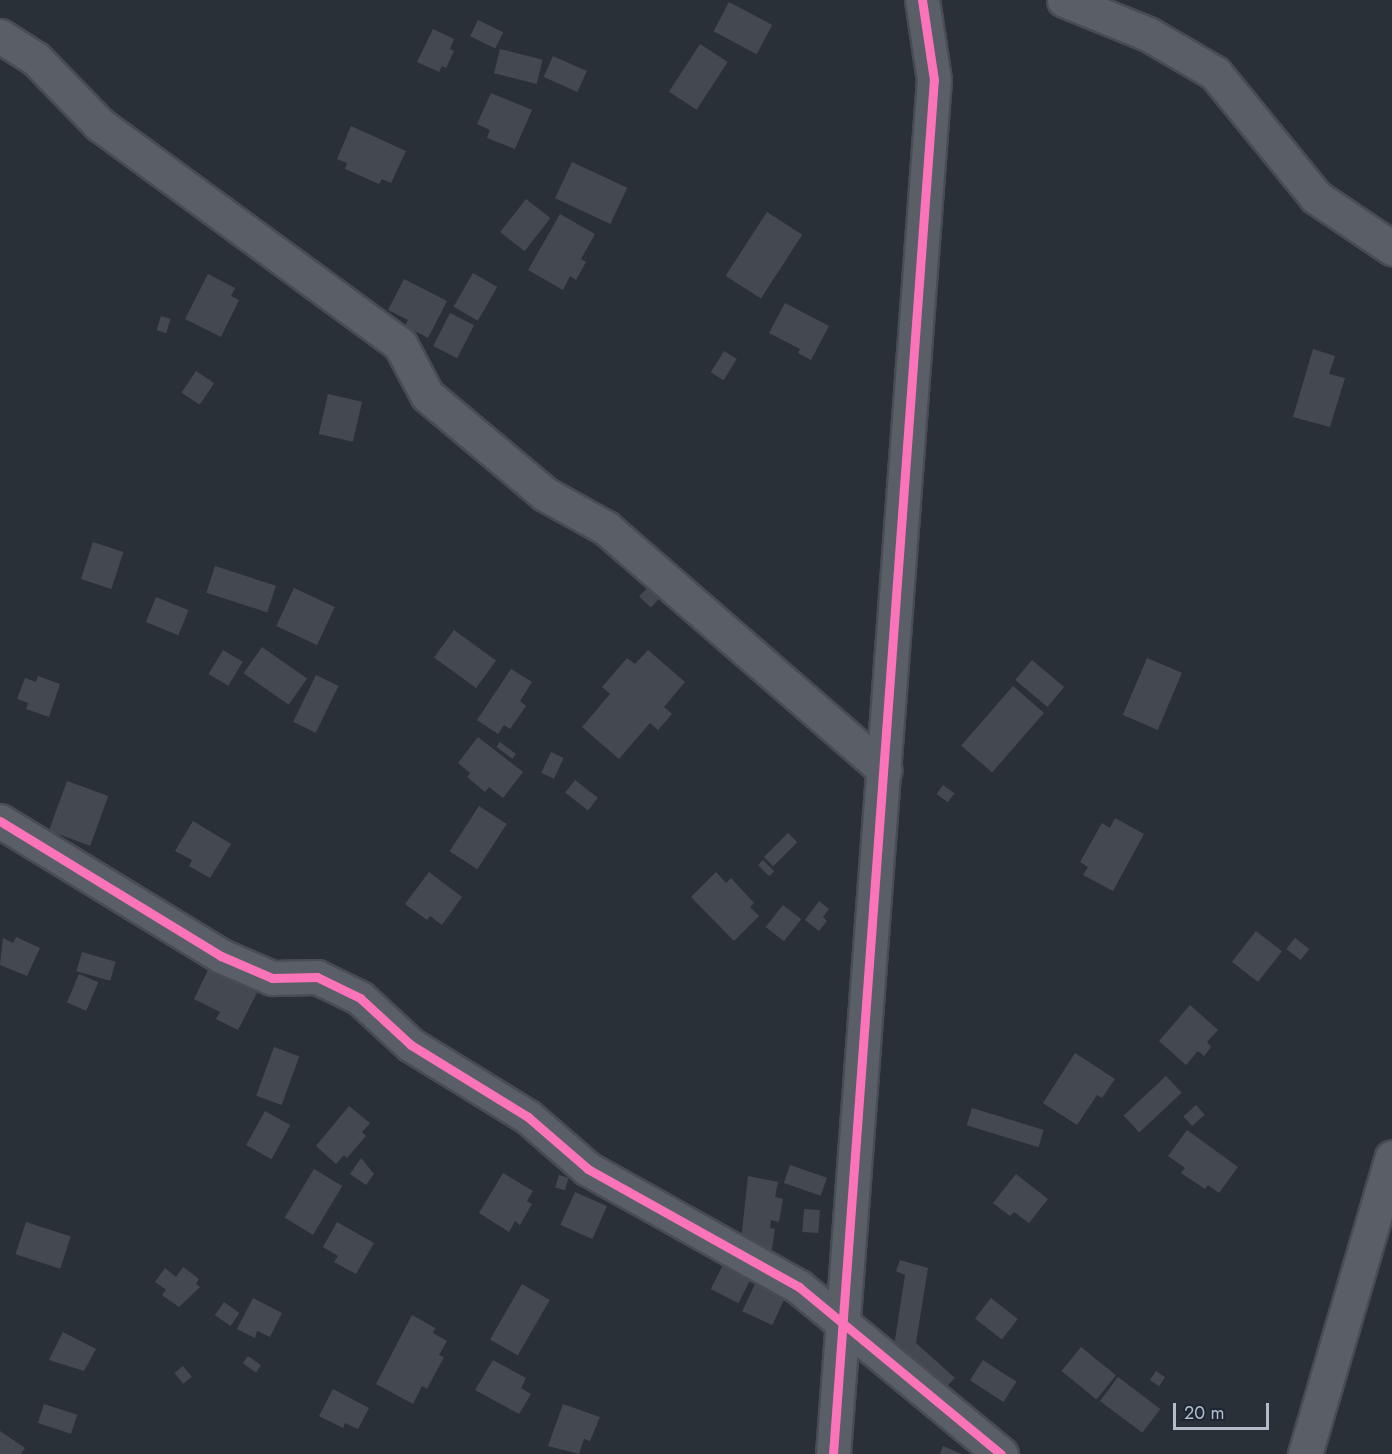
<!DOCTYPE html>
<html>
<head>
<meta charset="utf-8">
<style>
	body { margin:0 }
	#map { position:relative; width:1392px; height:1454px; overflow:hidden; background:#2a3038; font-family:Jost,sans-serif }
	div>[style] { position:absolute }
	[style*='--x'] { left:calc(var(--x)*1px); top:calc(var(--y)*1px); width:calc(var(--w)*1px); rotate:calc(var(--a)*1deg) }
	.building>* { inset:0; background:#444950; transform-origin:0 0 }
	.roads { filter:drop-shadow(2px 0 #484c53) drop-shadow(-2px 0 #484c53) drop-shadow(0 2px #484c53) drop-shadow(0 -2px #484c53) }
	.minor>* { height:33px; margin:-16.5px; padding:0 16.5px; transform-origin:16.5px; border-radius:16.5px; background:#5a5e66 }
	.cycleway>* { height:9px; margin:-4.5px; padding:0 4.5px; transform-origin:4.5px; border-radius:4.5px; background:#fb73b8 }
	span { translate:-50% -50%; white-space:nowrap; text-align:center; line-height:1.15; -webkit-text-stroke:6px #1d2633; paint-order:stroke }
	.scale { position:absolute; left:1173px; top:1403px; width:96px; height:27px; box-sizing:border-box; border:3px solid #b4bcc9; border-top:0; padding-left:8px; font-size:18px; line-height:21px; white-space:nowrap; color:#b4bcc9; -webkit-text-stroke:4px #1d2633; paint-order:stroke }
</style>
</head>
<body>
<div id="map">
	<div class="building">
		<div style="left:729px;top:2px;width:49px;height:33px;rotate:28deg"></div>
		<div style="left:478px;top:20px;width:28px;height:18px;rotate:26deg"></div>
		<div style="clip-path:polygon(433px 29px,454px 39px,450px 49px,454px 51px,446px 68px,442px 66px,439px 72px,417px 62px)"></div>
		<div style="left:700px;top:44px;width:33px;height:57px;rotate:33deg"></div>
		<div style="left:500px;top:49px;width:44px;height:25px;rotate:14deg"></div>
		<div style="left:553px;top:56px;width:37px;height:23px;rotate:24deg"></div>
		<div style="clip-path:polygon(491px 93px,532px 110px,515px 149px,487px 138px,490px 130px,477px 124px)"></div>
		<div style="clip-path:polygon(351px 126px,406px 151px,391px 183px,382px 179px,379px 184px,345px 169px,347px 163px,337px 159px)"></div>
		<div style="left:572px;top:162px;width:61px;height:40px;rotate:25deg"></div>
		<div style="left:526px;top:199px;width:31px;height:42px;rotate:38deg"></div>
		<div style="left:767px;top:212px;width:42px;height:76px;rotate:33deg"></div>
		<div style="clip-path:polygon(560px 214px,595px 234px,581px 259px,586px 262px,576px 280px,570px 276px,563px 290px,528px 270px)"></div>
		<div style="left:473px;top:273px;width:28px;height:39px;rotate:30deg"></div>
		<div style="clip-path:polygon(208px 274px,235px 288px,231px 296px,239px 300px,221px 337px,185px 319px)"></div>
		<div style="clip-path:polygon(404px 279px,447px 301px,428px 338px,405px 326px,408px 320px,388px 310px)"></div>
		<div style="clip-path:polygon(785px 303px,829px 326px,811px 360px,798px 353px,800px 349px,769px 333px)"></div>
		<div style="left:450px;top:313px;width:27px;height:37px;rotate:27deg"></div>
		<div style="left:161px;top:316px;width:10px;height:15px;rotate:17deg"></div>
		<div style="clip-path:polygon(1313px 349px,1335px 356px,1329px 374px,1345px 378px,1330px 427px,1293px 417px)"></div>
		<div style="left:724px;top:351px;width:15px;height:25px;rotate:32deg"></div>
		<div style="left:196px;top:371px;width:22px;height:26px;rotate:34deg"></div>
		<div style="left:328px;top:394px;width:35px;height:41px;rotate:13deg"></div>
		<div style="left:93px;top:542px;width:32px;height:39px;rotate:18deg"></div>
		<div style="left:215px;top:566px;width:64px;height:28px;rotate:18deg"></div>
		<div style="left:648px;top:587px;width:16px;height:13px;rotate:43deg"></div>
		<div style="left:294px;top:588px;width:45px;height:42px;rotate:25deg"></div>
		<div style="left:156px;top:597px;width:35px;height:27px;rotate:22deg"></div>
		<div style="left:454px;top:630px;width:52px;height:34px;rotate:36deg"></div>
		<div style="left:262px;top:647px;width:55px;height:32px;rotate:35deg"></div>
		<div style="left:223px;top:650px;width:23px;height:28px;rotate:31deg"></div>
		<div style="clip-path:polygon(648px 650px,685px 682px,664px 707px,672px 714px,658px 730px,650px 723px,619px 759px,582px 727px,610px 694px,602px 687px,627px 658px,635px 664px)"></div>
		<div style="left:1147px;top:658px;width:38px;height:62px;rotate:23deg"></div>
		<div style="left:1032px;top:660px;width:42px;height:26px;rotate:40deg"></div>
		<div style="clip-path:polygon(511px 669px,532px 682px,520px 701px,526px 706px,510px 729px,504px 725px,498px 734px,477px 720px)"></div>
		<div style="left:316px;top:675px;width:25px;height:52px;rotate:26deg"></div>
		<div style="clip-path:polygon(38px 676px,60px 684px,49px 717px,26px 709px,28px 703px,17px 699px,25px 678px,36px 682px)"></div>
		<div style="left:1013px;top:686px;width:41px;height:79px;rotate:41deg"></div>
		<div style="clip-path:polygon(478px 737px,523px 772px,503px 798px,489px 787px,485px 792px,467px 777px,470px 773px,458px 763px)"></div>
		<div style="left:500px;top:742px;width:20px;height:6px;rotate:37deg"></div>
		<div style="left:551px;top:752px;width:14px;height:23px;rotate:25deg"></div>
		<div style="left:575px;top:780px;width:29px;height:16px;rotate:38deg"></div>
		<div style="left:67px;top:781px;width:44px;height:53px;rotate:20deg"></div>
		<div style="left:943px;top:785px;width:14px;height:11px;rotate:36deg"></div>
		<div style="left:479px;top:806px;width:33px;height:54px;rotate:33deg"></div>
		<div style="clip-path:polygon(1115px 818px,1144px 834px,1113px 891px,1083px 875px,1088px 867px,1080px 862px,1102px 823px,1110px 828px)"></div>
		<div style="clip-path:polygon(193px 821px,231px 844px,210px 878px,189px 866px,192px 860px,175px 851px)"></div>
		<div style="left:788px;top:833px;width:13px;height:34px;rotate:45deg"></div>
		<div style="left:763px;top:860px;width:16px;height:7px;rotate:45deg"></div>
		<div style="clip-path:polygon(429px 872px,462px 897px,442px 925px,430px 916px,427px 920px,405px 904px)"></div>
		<div style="clip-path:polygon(716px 872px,726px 883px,731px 878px,754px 903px,750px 907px,759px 916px,734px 941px,691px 897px)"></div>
		<div style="clip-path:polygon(819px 901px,829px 909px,823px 917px,827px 921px,819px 931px,805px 920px)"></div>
		<div style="left:783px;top:905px;width:23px;height:28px;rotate:38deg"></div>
		<div style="left:1256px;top:931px;width:33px;height:39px;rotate:38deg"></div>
		<div style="clip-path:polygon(16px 937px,40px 948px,27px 976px,0 965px,3px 938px,13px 943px)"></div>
		<div style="left:1295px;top:938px;width:18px;height:14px;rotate:38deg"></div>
		<div style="left:82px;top:952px;width:35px;height:20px;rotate:16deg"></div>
		<div style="clip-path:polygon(209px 968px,257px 993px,238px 1030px,216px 1019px,220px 1012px,194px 999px)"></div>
		<div style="left:79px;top:974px;width:21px;height:31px;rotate:23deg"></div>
		<div style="clip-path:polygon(1190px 1005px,1218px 1030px,1207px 1042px,1211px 1047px,1204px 1056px,1198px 1051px,1186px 1065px,1159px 1041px)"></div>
		<div style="left:274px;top:1047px;width:27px;height:52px;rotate:20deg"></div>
		<div style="clip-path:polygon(1075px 1053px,1115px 1079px,1102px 1098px,1097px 1095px,1077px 1125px,1043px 1103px)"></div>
		<div style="left:1166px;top:1076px;width:23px;height:58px;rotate:47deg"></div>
		<div style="left:1196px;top:1105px;width:13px;height:17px;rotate:48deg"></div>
		<div style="clip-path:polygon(349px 1106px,370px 1123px,362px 1132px,366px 1136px,347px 1158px,344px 1155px,336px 1164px,316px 1146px)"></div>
		<div style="left:972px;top:1108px;width:75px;height:18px;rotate:17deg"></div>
		<div style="left:265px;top:1111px;width:29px;height:39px;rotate:29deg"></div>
		<div style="clip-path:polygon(1187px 1130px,1238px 1167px,1219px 1193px,1208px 1185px,1205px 1189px,1181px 1173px,1185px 1168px,1168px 1156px)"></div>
		<div style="clip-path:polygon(361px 1158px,374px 1174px,366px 1185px,350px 1174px)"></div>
		<div style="left:790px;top:1165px;width:39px;height:19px;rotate:19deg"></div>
		<div style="left:314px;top:1169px;width:33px;height:57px;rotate:31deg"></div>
		<div style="clip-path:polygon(503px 1173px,533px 1191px,527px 1201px,532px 1204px,520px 1225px,515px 1221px,509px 1232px,479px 1213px)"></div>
		<div style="clip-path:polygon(1016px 1174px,1048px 1199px,1029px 1223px,1014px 1212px,1010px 1216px,993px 1203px)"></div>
		<div style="left:559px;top:1175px;width:10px;height:13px;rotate:17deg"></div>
		<div style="clip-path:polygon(748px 1176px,778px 1182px,775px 1197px,783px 1199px,779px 1222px,771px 1220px,770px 1228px,775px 1229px,771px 1255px,740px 1249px)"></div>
		<div style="left:575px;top:1192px;width:35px;height:36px;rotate:24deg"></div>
		<div style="left:804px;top:1209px;width:16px;height:23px;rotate:4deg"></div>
		<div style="left:26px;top:1222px;width:47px;height:34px;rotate:18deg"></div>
		<div style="clip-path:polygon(337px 1222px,374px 1243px,356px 1274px,334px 1262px,338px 1256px,323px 1247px)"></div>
		<div style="clip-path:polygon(900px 1260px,928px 1268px,916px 1343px,955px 1378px,942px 1391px,892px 1359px,905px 1275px,896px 1271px)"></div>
		<div style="left:723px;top:1265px;width:31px;height:27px;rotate:27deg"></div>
		<div style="clip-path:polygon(183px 1267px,199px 1279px,196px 1284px,200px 1287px,179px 1307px,162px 1295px,166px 1290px,155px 1282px,165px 1268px,176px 1277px)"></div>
		<div style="left:522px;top:1284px;width:32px;height:64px;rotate:30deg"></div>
		<div style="left:755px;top:1284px;width:33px;height:30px;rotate:25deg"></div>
		<div style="clip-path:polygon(253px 1298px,282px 1313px,270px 1337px,257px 1331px,255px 1338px,237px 1329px)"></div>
		<div style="left:991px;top:1298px;width:34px;height:26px;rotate:38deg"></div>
		<div style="left:224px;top:1302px;width:19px;height:16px;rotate:35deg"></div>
		<div style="clip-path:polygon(412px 1315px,435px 1328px,433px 1333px,447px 1341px,439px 1355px,444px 1357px,427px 1389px,422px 1386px,413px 1404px,376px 1384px)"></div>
		<div style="clip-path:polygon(63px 1332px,96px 1349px,84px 1371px,49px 1360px)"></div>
		<div style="left:1081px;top:1347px;width:45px;height:31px;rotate:39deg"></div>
		<div style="left:248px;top:1356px;width:16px;height:9px;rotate:35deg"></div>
		<div style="clip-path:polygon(493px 1360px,526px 1378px,521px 1388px,531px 1394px,519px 1414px,475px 1390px)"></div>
		<div style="left:983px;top:1360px;width:40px;height:24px;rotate:33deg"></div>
		<div style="left:183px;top:1366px;width:14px;height:11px;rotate:51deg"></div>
		<div style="left:1156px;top:1371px;width:11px;height:11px;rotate:34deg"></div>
		<div style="left:1118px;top:1377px;width:53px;height:30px;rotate:37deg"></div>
		<div style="clip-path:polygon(333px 1389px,369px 1408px,358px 1429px,345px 1423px,343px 1428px,319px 1416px)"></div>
		<div style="left:44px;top:1404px;width:35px;height:20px;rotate:18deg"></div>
		<div style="clip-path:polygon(563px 1404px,600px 1417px,590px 1441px,584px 1439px,579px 1454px,548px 1446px)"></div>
		<div style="clip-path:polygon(0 1431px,25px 1448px,21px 1454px,0 1454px)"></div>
		<div style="clip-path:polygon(943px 1446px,962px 1454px,940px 1454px)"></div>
	</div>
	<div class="roads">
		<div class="minor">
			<div style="--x:1064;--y:0;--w:91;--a:22"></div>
			<div style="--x:1148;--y:34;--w:78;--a:30.2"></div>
			<div style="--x:1215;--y:73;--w:160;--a:50.8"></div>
			<div style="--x:1316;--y:197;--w:92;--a:33.9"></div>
			<div style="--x:0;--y:36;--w:43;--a:32.6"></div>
			<div style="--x:36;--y:59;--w:91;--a:45.9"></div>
			<div style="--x:99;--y:124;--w:373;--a:36.2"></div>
			<div style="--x:400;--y:344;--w:58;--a:62.1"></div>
			<div style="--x:427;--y:395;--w:154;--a:40"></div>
			<div style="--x:545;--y:494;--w:70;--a:29.1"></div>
			<div style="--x:606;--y:528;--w:369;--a:41"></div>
			<div style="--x:0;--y:821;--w:259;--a:31.4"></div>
			<div style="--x:221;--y:956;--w:56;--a:23.3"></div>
			<div style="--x:272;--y:978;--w:45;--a:-1.3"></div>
			<div style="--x:317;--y:977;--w:48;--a:26"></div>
			<div style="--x:360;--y:998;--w:69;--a:42.7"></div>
			<div style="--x:411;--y:1045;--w:137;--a:31.6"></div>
			<div style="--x:528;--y:1117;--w:79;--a:40.9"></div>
			<div style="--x:588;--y:1169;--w:242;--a:29.2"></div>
			<div style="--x:799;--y:1287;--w:262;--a:39.6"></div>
			<div style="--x:833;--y:1454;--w:1378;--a:-85.8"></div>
			<div style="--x:934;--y:80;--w:81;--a:-98.5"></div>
			<div style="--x:1305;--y:1454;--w:309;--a:-73.7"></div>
		</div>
	</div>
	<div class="cycleway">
		<div style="--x:0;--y:821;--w:259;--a:31.4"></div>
		<div style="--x:221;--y:956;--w:56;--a:23.3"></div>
		<div style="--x:272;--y:978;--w:45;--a:-1.3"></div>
		<div style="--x:317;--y:977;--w:48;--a:26"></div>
		<div style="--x:360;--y:998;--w:69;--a:42.7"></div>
		<div style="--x:411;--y:1045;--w:137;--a:31.6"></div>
		<div style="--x:528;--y:1117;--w:79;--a:40.9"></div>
		<div style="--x:588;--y:1169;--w:242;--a:29.2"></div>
		<div style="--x:799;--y:1287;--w:262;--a:39.6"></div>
		<div style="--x:833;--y:1454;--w:1378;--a:-85.8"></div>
		<div style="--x:934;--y:80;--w:81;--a:-98.5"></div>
	</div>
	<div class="scale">20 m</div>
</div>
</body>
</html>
